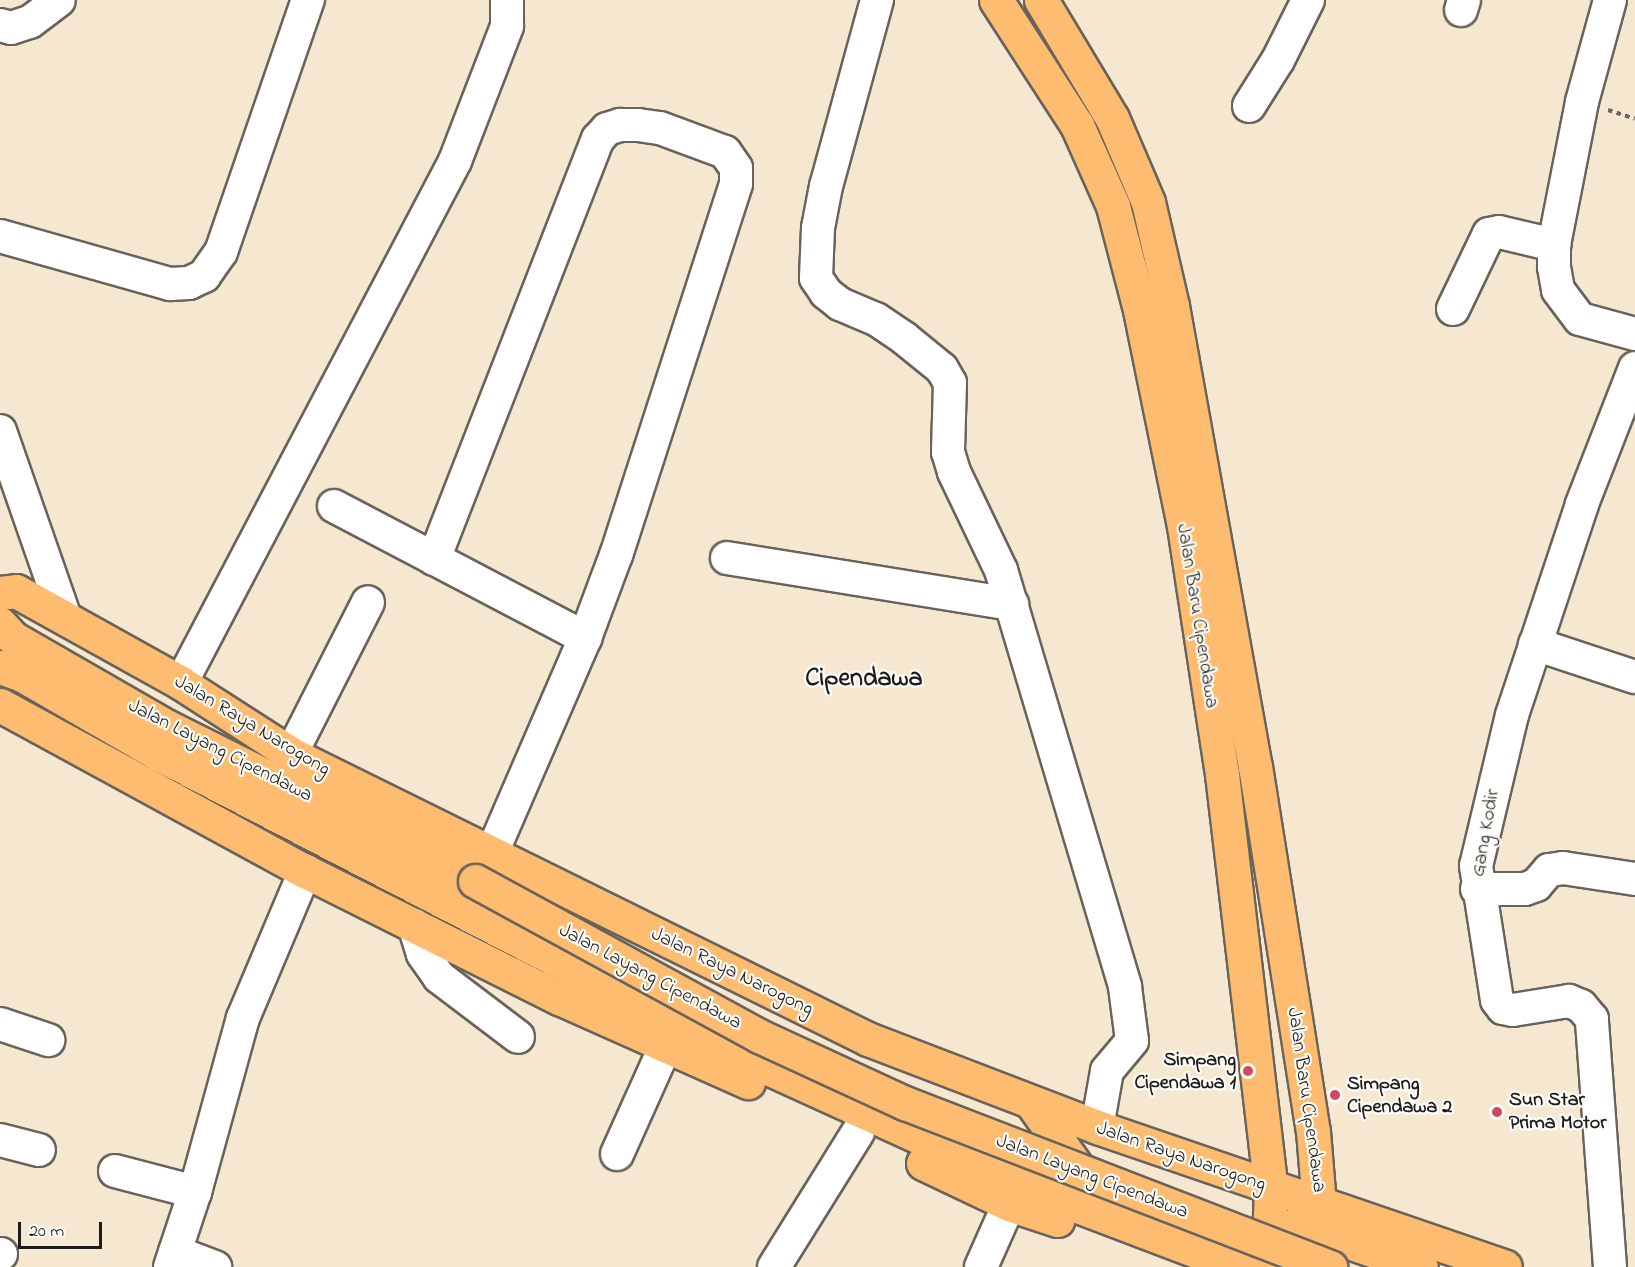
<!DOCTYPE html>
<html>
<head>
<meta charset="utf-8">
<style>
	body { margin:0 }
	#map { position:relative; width:1635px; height:1267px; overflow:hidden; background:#f6e7d1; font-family:"Indie Flower",sans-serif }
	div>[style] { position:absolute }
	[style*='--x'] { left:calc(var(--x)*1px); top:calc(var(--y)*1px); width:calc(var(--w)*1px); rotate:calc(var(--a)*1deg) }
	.path>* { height:4px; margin-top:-2px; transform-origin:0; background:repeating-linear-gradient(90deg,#68635b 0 4.5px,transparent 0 9px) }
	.roads { filter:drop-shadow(2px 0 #68635b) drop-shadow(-2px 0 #68635b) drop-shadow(0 2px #68635b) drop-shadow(0 -2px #68635b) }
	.minor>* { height:32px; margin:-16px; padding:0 16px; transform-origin:16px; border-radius:16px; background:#fff }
	.major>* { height:33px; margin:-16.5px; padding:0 16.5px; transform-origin:16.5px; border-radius:16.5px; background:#febc70 }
	.bridges { filter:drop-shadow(2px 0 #68635b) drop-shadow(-2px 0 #68635b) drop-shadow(0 2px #68635b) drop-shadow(0 -2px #68635b) }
	.major-bridge>* { height:33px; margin:-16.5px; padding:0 16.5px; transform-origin:16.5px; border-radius:16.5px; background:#febc70 }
	.dots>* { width:16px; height:16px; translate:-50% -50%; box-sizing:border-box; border:3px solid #fdfcf7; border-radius:50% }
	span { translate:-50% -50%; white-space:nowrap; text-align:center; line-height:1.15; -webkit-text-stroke:4.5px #fdfcf7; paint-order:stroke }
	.street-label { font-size:20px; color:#1c1c1c }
	.poi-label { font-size:20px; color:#1c1c1c; font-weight:700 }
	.right { translate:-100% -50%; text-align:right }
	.left { translate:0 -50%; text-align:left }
	.district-label { font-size:26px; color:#1c1c1c; font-weight:700 }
	.scale { position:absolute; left:18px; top:1222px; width:84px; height:27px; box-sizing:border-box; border:3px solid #1c1c1c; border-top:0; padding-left:8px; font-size:18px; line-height:21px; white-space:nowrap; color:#1c1c1c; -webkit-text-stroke:4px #fdfcf7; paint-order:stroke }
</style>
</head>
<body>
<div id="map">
	<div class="path">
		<div style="--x:1608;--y:110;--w:28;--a:18"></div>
	</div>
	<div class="roads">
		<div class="minor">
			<div style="--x:877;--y:0;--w:193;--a:105.3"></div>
			<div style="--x:826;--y:186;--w:43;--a:100.8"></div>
			<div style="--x:818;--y:228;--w:50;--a:92.3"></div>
			<div style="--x:816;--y:278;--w:18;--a:56"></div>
			<div style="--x:826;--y:293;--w:18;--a:38"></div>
			<div style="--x:840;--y:304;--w:39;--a:23"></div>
			<div style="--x:876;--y:319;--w:34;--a:34"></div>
			<div style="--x:904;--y:338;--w:49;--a:39.2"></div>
			<div style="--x:942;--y:369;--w:16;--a:60"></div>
			<div style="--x:950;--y:383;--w:69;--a:91.7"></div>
			<div style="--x:948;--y:452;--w:21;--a:73"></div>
			<div style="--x:954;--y:472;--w:109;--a:64.4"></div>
			<div style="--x:1001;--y:570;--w:435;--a:73.4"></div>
			<div style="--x:1125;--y:987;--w:54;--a:82.6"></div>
			<div style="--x:1132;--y:1041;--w:39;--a:130"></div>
			<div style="--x:1107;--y:1071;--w:57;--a:100.1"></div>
			<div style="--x:1610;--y:0;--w:106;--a:105.4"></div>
			<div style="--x:1582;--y:102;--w:146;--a:101.1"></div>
			<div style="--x:1554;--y:245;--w:22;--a:90"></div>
			<div style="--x:1554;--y:267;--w:23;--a:80"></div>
			<div style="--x:1558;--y:290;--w:36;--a:53"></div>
			<div style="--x:1580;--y:319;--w:57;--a:15.3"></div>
			<div style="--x:1461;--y:10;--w:10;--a:-73"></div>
			<div style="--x:0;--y:25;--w:11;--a:15"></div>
			<div style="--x:11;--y:28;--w:20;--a:-18"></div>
			<div style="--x:30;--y:22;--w:36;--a:-37"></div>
			<div style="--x:1249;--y:106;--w:54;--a:-57.8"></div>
			<div style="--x:1278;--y:60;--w:67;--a:-63.4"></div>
			<div style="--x:0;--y:236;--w:177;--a:15.8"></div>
			<div style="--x:170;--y:284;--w:19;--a:-3"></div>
			<div style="--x:189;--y:283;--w:17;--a:-25"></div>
			<div style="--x:204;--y:276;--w:29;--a:-55"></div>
			<div style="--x:221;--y:252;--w:267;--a:-71"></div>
			<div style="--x:1453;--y:309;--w:83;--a:-64.4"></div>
			<div style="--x:1489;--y:234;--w:10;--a:-11"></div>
			<div style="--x:1499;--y:232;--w:57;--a:13.3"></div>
			<div style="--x:0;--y:431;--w:198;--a:70.8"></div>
			<div style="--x:334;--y:506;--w:284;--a:27.7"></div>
			<div style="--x:727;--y:558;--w:289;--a:9.2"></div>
			<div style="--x:434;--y:559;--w:451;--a:-68.7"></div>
			<div style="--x:598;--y:139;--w:13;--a:-48"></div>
			<div style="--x:607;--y:129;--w:14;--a:-17"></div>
			<div style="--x:620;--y:125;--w:18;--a:0"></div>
			<div style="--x:638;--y:125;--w:22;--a:8"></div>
			<div style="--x:660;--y:128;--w:69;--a:20.3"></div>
			<div style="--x:725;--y:152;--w:19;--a:55"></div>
			<div style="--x:736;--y:168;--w:16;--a:90"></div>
			<div style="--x:736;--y:184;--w:390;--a:107.9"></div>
			<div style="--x:616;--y:555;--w:89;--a:110.5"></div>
			<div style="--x:585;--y:638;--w:234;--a:113.4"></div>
			<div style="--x:1535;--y:644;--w:105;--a:18.3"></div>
			<div style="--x:181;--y:683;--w:590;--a:-62.3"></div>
			<div style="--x:455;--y:161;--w:145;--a:-68.9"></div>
			<div style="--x:507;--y:26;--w:26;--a:-90"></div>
			<div style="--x:291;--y:754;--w:170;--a:-63.1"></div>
			<div style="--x:1477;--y:889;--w:48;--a:0"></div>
			<div style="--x:1525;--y:889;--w:12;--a:-20"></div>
			<div style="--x:1536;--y:885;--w:20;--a:-49"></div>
			<div style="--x:1549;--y:870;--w:14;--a:-8"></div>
			<div style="--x:1563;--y:868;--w:73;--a:8.7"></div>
			<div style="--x:414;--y:925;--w:30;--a:73"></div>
			<div style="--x:423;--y:954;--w:28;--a:55"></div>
			<div style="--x:439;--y:977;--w:99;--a:37.2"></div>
			<div style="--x:0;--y:1024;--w:51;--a:18.4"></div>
			<div style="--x:0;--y:1140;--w:40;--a:14.4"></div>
			<div style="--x:617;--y:1154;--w:120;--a:-65.8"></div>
			<div style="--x:115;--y:1171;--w:83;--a:14.7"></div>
			<div style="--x:175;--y:1252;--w:43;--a:20.6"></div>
			<div style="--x:0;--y:1254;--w:1;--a:0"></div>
			<div style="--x:170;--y:1267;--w:79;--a:-71.6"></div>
			<div style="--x:195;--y:1192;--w:180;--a:-74.6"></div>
			<div style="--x:243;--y:1018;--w:160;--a:-67.1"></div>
			<div style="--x:774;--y:1267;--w:159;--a:-58.1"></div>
			<div style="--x:981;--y:1267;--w:69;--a:-66"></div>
			<div style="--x:1610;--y:1267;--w:249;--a:-94.2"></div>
			<div style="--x:1592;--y:1019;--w:17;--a:-130"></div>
			<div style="--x:1581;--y:1006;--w:13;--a:-157"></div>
			<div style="--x:1569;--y:1001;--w:57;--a:170.9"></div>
			<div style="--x:1513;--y:1010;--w:10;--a:-169"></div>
			<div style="--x:1503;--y:1008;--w:10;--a:-127"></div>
			<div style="--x:1497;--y:1000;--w:136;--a:-98.9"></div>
			<div style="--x:1476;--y:866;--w:155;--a:-76.6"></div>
			<div style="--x:1512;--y:715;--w:222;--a:-71.6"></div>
			<div style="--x:1582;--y:504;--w:146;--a:-68.7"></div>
		</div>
		<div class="major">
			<div style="--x:996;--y:0;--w:149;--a:57.1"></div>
			<div style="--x:1077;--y:125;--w:89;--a:66"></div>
			<div style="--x:1113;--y:206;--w:107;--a:75.4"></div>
			<div style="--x:1140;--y:310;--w:220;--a:78.5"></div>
			<div style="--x:1184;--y:526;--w:251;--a:81.3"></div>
			<div style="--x:1222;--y:774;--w:417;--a:83.3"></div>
			<div style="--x:1271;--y:1188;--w:79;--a:92.2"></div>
			<div style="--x:1041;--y:0;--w:138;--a:59"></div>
			<div style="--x:1112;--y:118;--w:91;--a:66.8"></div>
			<div style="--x:1148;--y:202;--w:107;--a:77"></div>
			<div style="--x:1172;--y:306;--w:467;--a:79.8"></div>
			<div style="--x:1255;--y:766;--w:370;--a:81"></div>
			<div style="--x:1313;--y:1131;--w:73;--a:85.3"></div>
			<div style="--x:1319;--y:1204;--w:64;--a:101.7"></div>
			<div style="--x:0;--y:593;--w:16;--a:-7"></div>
			<div style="--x:16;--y:591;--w:189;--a:29.1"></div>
			<div style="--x:181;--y:683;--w:131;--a:32.8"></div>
			<div style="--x:291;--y:754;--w:644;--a:26.29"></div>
			<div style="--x:868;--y:1039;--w:245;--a:21"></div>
			<div style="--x:1097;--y:1127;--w:431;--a:18.9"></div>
			<div style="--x:0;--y:624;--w:19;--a:47"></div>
			<div style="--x:13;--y:638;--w:179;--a:29.9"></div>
			<div style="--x:168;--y:727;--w:343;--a:26.6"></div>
			<div style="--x:0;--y:667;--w:23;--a:20"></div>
			<div style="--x:22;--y:675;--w:156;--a:30"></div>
			<div style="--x:157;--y:753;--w:663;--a:27.38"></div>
			<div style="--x:746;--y:1058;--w:315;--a:24.5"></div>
			<div style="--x:1033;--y:1189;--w:219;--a:20.8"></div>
			<div style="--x:0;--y:705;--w:347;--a:28.6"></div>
			<div style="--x:305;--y:871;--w:284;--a:26.6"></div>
			<div style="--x:559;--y:998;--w:207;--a:24"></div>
			<div style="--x:1031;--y:1102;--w:83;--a:54.8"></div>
			<div style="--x:1079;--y:1170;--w:16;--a:22"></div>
			<div style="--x:923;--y:1163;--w:95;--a:25.5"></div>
			<div style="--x:1009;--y:1204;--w:51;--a:18.4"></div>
			<div style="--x:1296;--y:1224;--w:132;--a:19"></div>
		</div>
	</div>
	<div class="bridges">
		<div class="major-bridge">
			<div style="--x:475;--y:881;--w:324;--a:28.6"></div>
			<div style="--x:759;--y:1036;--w:161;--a:24.7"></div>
			<div style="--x:905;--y:1103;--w:456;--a:21.1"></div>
		</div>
	</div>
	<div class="dots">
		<div style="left:1248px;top:1071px;background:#d1495b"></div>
		<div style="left:1335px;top:1095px;background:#d1495b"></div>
		<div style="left:1497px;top:1112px;background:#d1495b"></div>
	</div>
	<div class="street-label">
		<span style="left:1197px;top:616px;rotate:81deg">Jalan Baru Cipendawa</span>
		<span style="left:252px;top:726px;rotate:31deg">Jalan Raya Narogong</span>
		<span style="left:220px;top:751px;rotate:27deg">Jalan Layang Cipendawa</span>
		<span style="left:1486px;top:833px;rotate:-80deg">Gang Kodir</span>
		<span style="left:732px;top:972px;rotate:26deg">Jalan Raya Narogong</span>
		<span style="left:650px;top:977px;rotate:28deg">Jalan Layang Cipendawa</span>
		<span style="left:1306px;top:1100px;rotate:82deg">Jalan Baru Cipendawa</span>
		<span style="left:1181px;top:1157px;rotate:19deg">Jalan Raya Narogong</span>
		<span style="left:1092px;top:1177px;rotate:21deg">Jalan Layang Cipendawa</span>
	</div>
	<div class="poi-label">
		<span class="right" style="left:1236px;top:1072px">Simpang<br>Cipendawa 1</span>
		<span class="left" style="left:1347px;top:1096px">Simpang<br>Cipendawa 2</span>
		<span class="left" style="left:1509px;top:1112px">Sun Star<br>Prima Motor</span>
	</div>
	<div class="district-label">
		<span style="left:864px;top:680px">Cipendawa</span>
	</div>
	<div class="scale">20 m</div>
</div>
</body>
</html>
